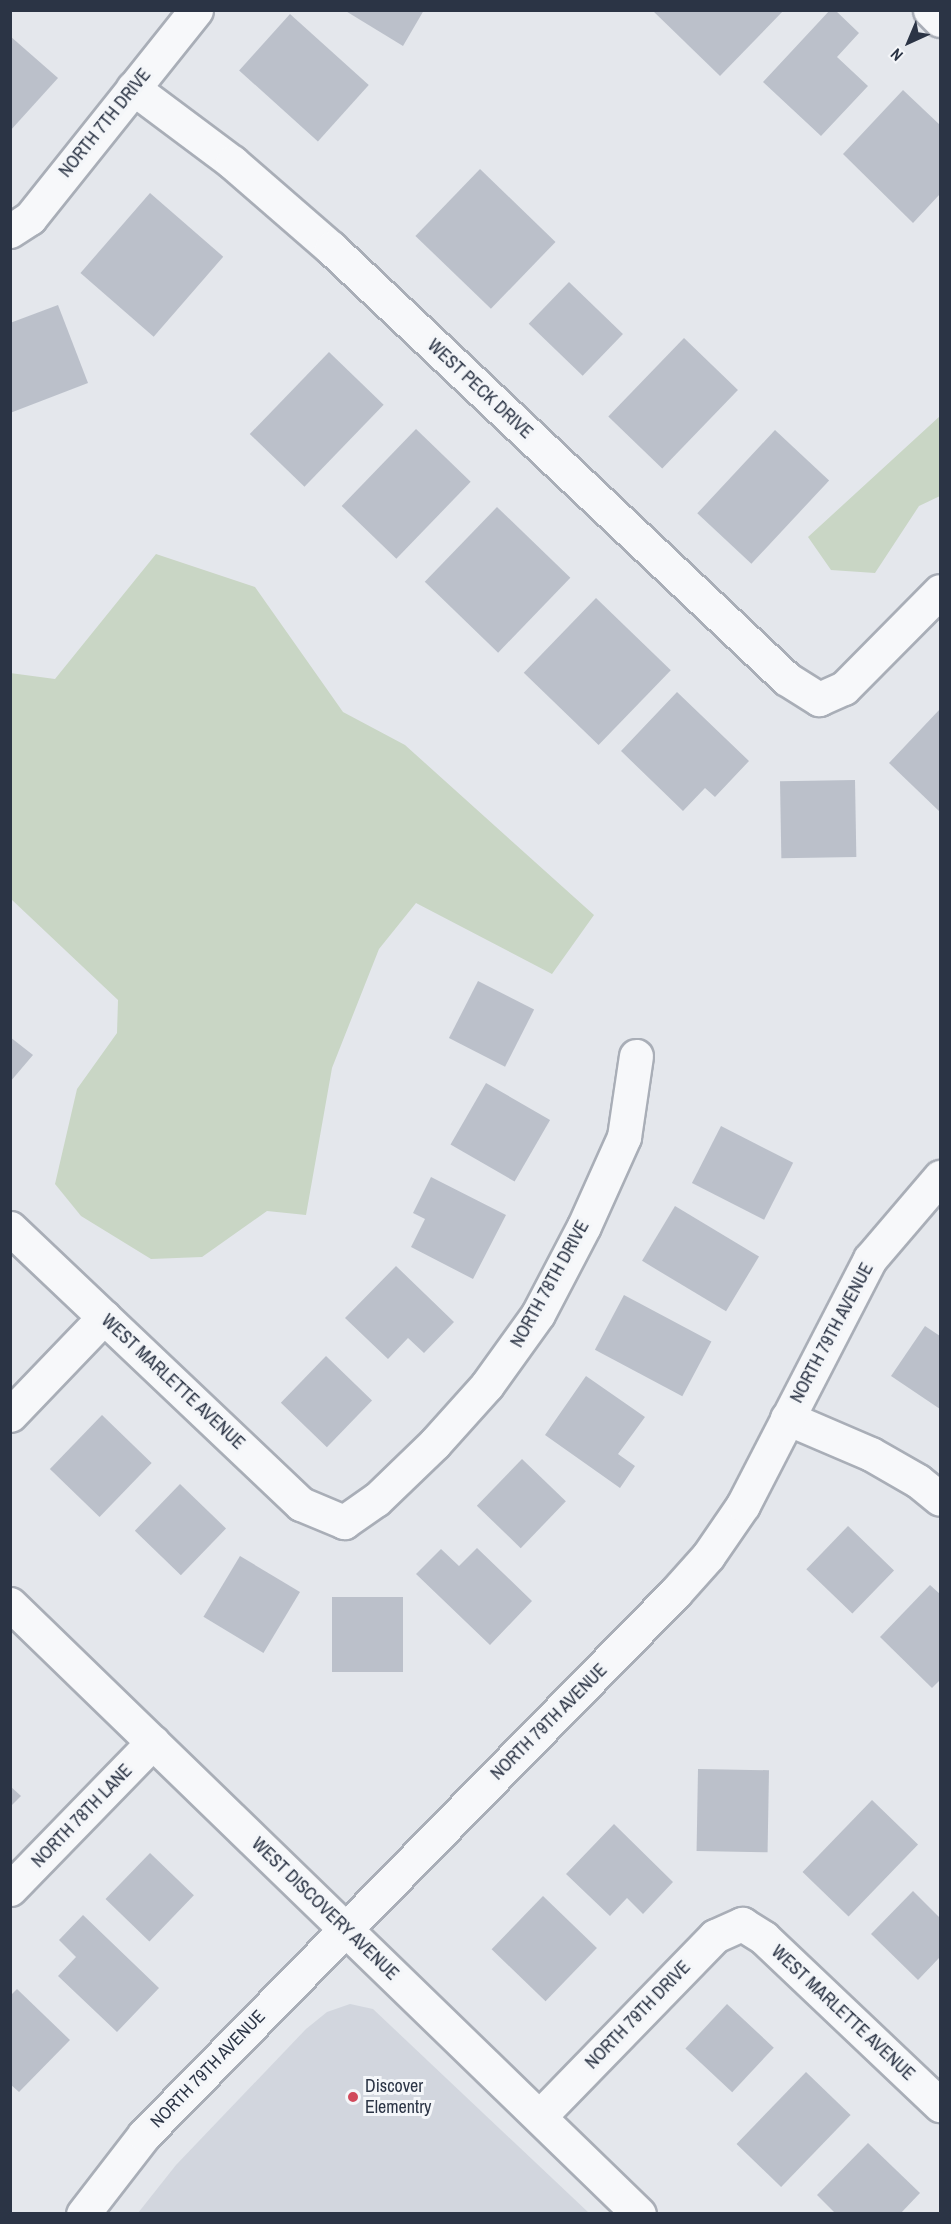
<!DOCTYPE html>
<html>
<head>
<meta charset="utf-8">
<style>
	body { margin:0 }
	#map { position:relative; width:951px; height:2224px; overflow:hidden; background:#e4e7ec; font-family:"Archivo Narrow",sans-serif }
	div>[style] { position:absolute }
	[style*='--x'] { left:calc(var(--x)*1px); top:calc(var(--y)*1px); width:calc(var(--w)*1px); rotate:calc(var(--a)*1deg) }
	.built>* { inset:0; background:#d2d6de }
	.green>* { inset:0; background:#c9d6c5 }
	.building>* { inset:0; background:#bbc0ca; transform-origin:0 0 }
	.roads { filter:drop-shadow(2px 0 #a9aeb7) drop-shadow(-2px 0 #a9aeb7) drop-shadow(0 2px #a9aeb7) drop-shadow(0 -2px #a9aeb7) }
	.minor>* { height:33px; margin:-16.5px; padding:0 16.5px; transform-origin:16.5px; border-radius:16.5px; background:#f7f8fa }
	.dots>* { width:16px; height:16px; translate:-50% -50%; box-sizing:border-box; border:3px solid #f4f6f9; border-radius:50% }
	span { translate:-50% -50%; white-space:nowrap; text-align:center; line-height:1.15; -webkit-text-stroke:6px #f4f6f9; paint-order:stroke }
	.street-label { font-size:18px; color:#2b3445 }
	.poi-label { font-size:18px; color:#2b3445 }
	.left { translate:0 -50%; text-align:left }
	.frame { position:absolute; inset:0; border:12px solid #2b3445; pointer-events:none }
	.north { position:absolute; left:879px; top:12px; width:60px; height:60px; -webkit-text-stroke:4px #f4f6f9; paint-order:stroke; rotate:224deg; font-size:16px; font-weight:700; line-height:24px; text-align:center; color:#2b3445 }
	.north::after { content:''; display:block; margin:auto; width:21px; height:27px; background:#2b3445; clip-path:polygon(50% 0,100% 100%,50% 72%,0 100%) }
</style>
</head>
<body>
<div id="map">
	<div class="built">
		<div style="clip-path:polygon(350px 2004px,373px 2009px,589px 2213px,138px 2213px,176px 2165px,306px 2029px,327px 2012px)"></div>
	</div>
	<div class="green">
		<div style="clip-path:polygon(940px 416px,940px 496px,919px 506px,875px 573px,831px 570px,808px 537px)"></div>
		<div style="clip-path:polygon(156px 554px,255px 587px,343px 712px,405px 745px,594px 915px,552px 974px,416px 903px,379px 949px,332px 1068px,306px 1215px,267px 1211px,202px 1257px,151px 1259px,81px 1216px,55px 1184px,77px 1089px,117px 1033px,118px 1000px,11px 899px,10px 673px,55px 679px)"></div>
	</div>
	<div class="building">
		<div style="clip-path:polygon(344px 10px,424px 10px,403px 46px)"></div>
		<div style="clip-path:polygon(652px 10px,784px 10px,720px 76px)"></div>
		<div style="clip-path:polygon(830px 10px,835px 10px,859px 33px,837px 57px,868px 86px,821px 136px,763px 82px)"></div>
		<div style="left:290px;top:14px;width:106px;height:76px;rotate:42deg"></div>
		<div style="clip-path:polygon(10px 36px,58px 78px,10px 131px)"></div>
		<div style="clip-path:polygon(903px 90px,940px 125px,940px 194px,913px 223px,843px 154px)"></div>
		<div style="left:480px;top:169px;width:105px;height:93px;rotate:44deg"></div>
		<div style="left:150px;top:193px;width:97px;height:106px;rotate:41deg"></div>
		<div style="left:569px;top:282px;width:75px;height:58px;rotate:44deg"></div>
		<div style="clip-path:polygon(58px 305px,88px 383px,10px 413px,10px 323px)"></div>
		<div style="left:684px;top:338px;width:75px;height:109px;rotate:44deg"></div>
		<div style="left:329px;top:352px;width:76px;height:114px;rotate:44deg"></div>
		<div style="left:416px;top:429px;width:76px;height:107px;rotate:44deg"></div>
		<div style="left:775px;top:430px;width:74px;height:114px;rotate:43deg"></div>
		<div style="left:497px;top:507px;width:102px;height:104px;rotate:44deg"></div>
		<div style="left:596px;top:598px;width:104px;height:104px;rotate:44deg"></div>
		<div style="clip-path:polygon(677px 692px,749px 761px,715px 797px,705px 788px,683px 811px,621px 751px)"></div>
		<div style="clip-path:polygon(940px 709px,940px 812px,889px 763px)"></div>
		<div style="left:855px;top:780px;width:77px;height:75px;rotate:89deg"></div>
		<div style="left:478px;top:981px;width:63px;height:64px;rotate:27deg"></div>
		<div style="clip-path:polygon(10px 1037px,33px 1055px,10px 1082px)"></div>
		<div style="left:486px;top:1083px;width:74px;height:71px;rotate:30deg"></div>
		<div style="left:721px;top:1126px;width:81px;height:64px;rotate:27deg"></div>
		<div style="clip-path:polygon(431px 1177px,506px 1215px,473px 1279px,411px 1247px,425px 1219px,413px 1213px)"></div>
		<div style="left:675px;top:1206px;width:98px;height:64px;rotate:31deg"></div>
		<div style="clip-path:polygon(396px 1266px,454px 1322px,424px 1353px,408px 1338px,388px 1359px,345px 1318px)"></div>
		<div style="left:624px;top:1295px;width:99px;height:62px;rotate:28deg"></div>
		<div style="clip-path:polygon(925px 1326px,940px 1336px,940px 1409px,891px 1376px)"></div>
		<div style="left:326px;top:1356px;width:64px;height:65px;rotate:44deg"></div>
		<div style="clip-path:polygon(586px 1376px,645px 1417px,618px 1454px,635px 1466px,620px 1488px,545px 1435px)"></div>
		<div style="left:102px;top:1415px;width:69px;height:75px;rotate:44deg"></div>
		<div style="left:522px;top:1459px;width:61px;height:65px;rotate:44deg"></div>
		<div style="left:180px;top:1484px;width:64px;height:65px;rotate:44deg"></div>
		<div style="left:848px;top:1526px;width:64px;height:60px;rotate:44deg"></div>
		<div style="clip-path:polygon(477px 1548px,532px 1601px,490px 1645px,416px 1574px,441px 1549px,459px 1566px)"></div>
		<div style="left:240px;top:1556px;width:70px;height:71px;rotate:31deg"></div>
		<div style="clip-path:polygon(930px 1585px,940px 1594px,940px 1680px,932px 1688px,880px 1637px)"></div>
		<div style="left:332px;top:1597px;width:71px;height:75px"></div>
		<div style="left:698px;top:1769px;width:71px;height:82px;rotate:1deg"></div>
		<div style="clip-path:polygon(10px 1786px,21px 1796px,10px 1807px)"></div>
		<div style="left:872px;top:1800px;width:64px;height:100px;rotate:44deg"></div>
		<div style="clip-path:polygon(614px 1824px,673px 1882px,643px 1914px,627px 1898px,610px 1916px,566px 1874px)"></div>
		<div style="left:150px;top:1853px;width:61px;height:64px;rotate:44deg"></div>
		<div style="clip-path:polygon(913px 1891px,940px 1918px,940px 1957px,918px 1980px,871px 1934px)"></div>
		<div style="left:543px;top:1896px;width:75px;height:74px;rotate:44deg"></div>
		<div style="clip-path:polygon(83px 1915px,159px 1988px,117px 2032px,58px 1976px,76px 1957px,59px 1940px)"></div>
		<div style="clip-path:polygon(17px 1989px,70px 2040px,19px 2092px,10px 2084px,10px 1996px)"></div>
		<div style="left:727px;top:2004px;width:64px;height:61px;rotate:43deg"></div>
		<div style="left:806px;top:2072px;width:62px;height:100px;rotate:44deg"></div>
		<div style="clip-path:polygon(868px 2143px,920px 2193px,900px 2214px,836px 2214px,817px 2195px)"></div>
	</div>
	<div class="roads">
		<div class="minor">
			<div style="--x:930;--y:10;--w:14;--a:45"></div>
			<div style="--x:133;--y:88;--w:124;--a:36.8"></div>
			<div style="--x:232;--y:162;--w:131;--a:41"></div>
			<div style="--x:331;--y:248;--w:627;--a:43.39"></div>
			<div style="--x:787;--y:679;--w:38;--a:32"></div>
			<div style="--x:819;--y:699;--w:27;--a:-24"></div>
			<div style="--x:844;--y:688;--w:136;--a:-45.3"></div>
			<div style="--x:10;--y:231;--w:24;--a:-33"></div>
			<div style="--x:30;--y:218;--w:266;--a:-51.4"></div>
			<div style="--x:10;--y:1228;--w:401;--a:43.5"></div>
			<div style="--x:301;--y:1504;--w:47;--a:22.7"></div>
			<div style="--x:344;--y:1522;--w:39;--a:-35"></div>
			<div style="--x:376;--y:1500;--w:82;--a:-44"></div>
			<div style="--x:435;--y:1443;--w:78;--a:-48.1"></div>
			<div style="--x:487;--y:1385;--w:87;--a:-54.3"></div>
			<div style="--x:538;--y:1314;--w:99;--a:-62.4"></div>
			<div style="--x:584;--y:1226;--w:98;--a:-65.8"></div>
			<div style="--x:624;--y:1137;--w:82;--a:-81.6"></div>
			<div style="--x:10;--y:1415;--w:136;--a:-46.2"></div>
			<div style="--x:787;--y:1418;--w:91;--a:23.2"></div>
			<div style="--x:871;--y:1454;--w:54;--a:29.9"></div>
			<div style="--x:918;--y:1481;--w:28;--a:39"></div>
			<div style="--x:10;--y:1604;--w:876;--a:44.12"></div>
			<div style="--x:10;--y:1889;--w:205;--a:-45.8"></div>
			<div style="--x:540;--y:2116;--w:251;--a:-45.8"></div>
			<div style="--x:715;--y:1936;--w:30;--a:-24"></div>
			<div style="--x:742;--y:1924;--w:26;--a:32"></div>
			<div style="--x:764;--y:1938;--w:243;--a:43.5"></div>
			<div style="--x:83;--y:2214;--w:100;--a:-52.3"></div>
			<div style="--x:144;--y:2135;--w:759;--a:-45.59"></div>
			<div style="--x:675;--y:1593;--w:50;--a:-48.3"></div>
			<div style="--x:708;--y:1556;--w:62;--a:-55.5"></div>
			<div style="--x:743;--y:1505;--w:277;--a:-62.7"></div>
			<div style="--x:870;--y:1259;--w:108;--a:-49.5"></div>
		</div>
	</div>
	<div class="dots">
		<div style="left:353px;top:2097px;background:#d1495b"></div>
	</div>
	<div class="street-label">
		<span style="left:105px;top:123px;rotate:-51deg">NORTH 7TH DRIVE</span>
		<span style="left:480px;top:389px;rotate:43deg">WEST PECK DRIVE</span>
		<span style="left:550px;top:1284px;rotate:-61deg">NORTH 78TH DRIVE</span>
		<span style="left:832px;top:1333px;rotate:-62deg">NORTH 79TH AVENUE</span>
		<span style="left:173px;top:1382px;rotate:43deg">WEST MARLETTE AVENUE</span>
		<span style="left:549px;top:1722px;rotate:-45deg">NORTH 79TH AVENUE</span>
		<span style="left:82px;top:1816px;rotate:-46deg">NORTH 78TH LANE</span>
		<span style="left:325px;top:1909px;rotate:44deg">WEST DISCOVERY AVENUE</span>
		<span style="left:843px;top:2013px;rotate:43deg">WEST MARLETTE AVENUE</span>
		<span style="left:638px;top:2015px;rotate:-46deg">NORTH 79TH DRIVE</span>
		<span style="left:208px;top:2069px;rotate:-46deg">NORTH 79TH AVENUE</span>
	</div>
	<div class="poi-label">
		<span class="left" style="left:365px;top:2097px">Discover<br>Elementry</span>
	</div>
	<div class="frame"></div>
	<div class="north">N</div>
</div>
</body>
</html>
